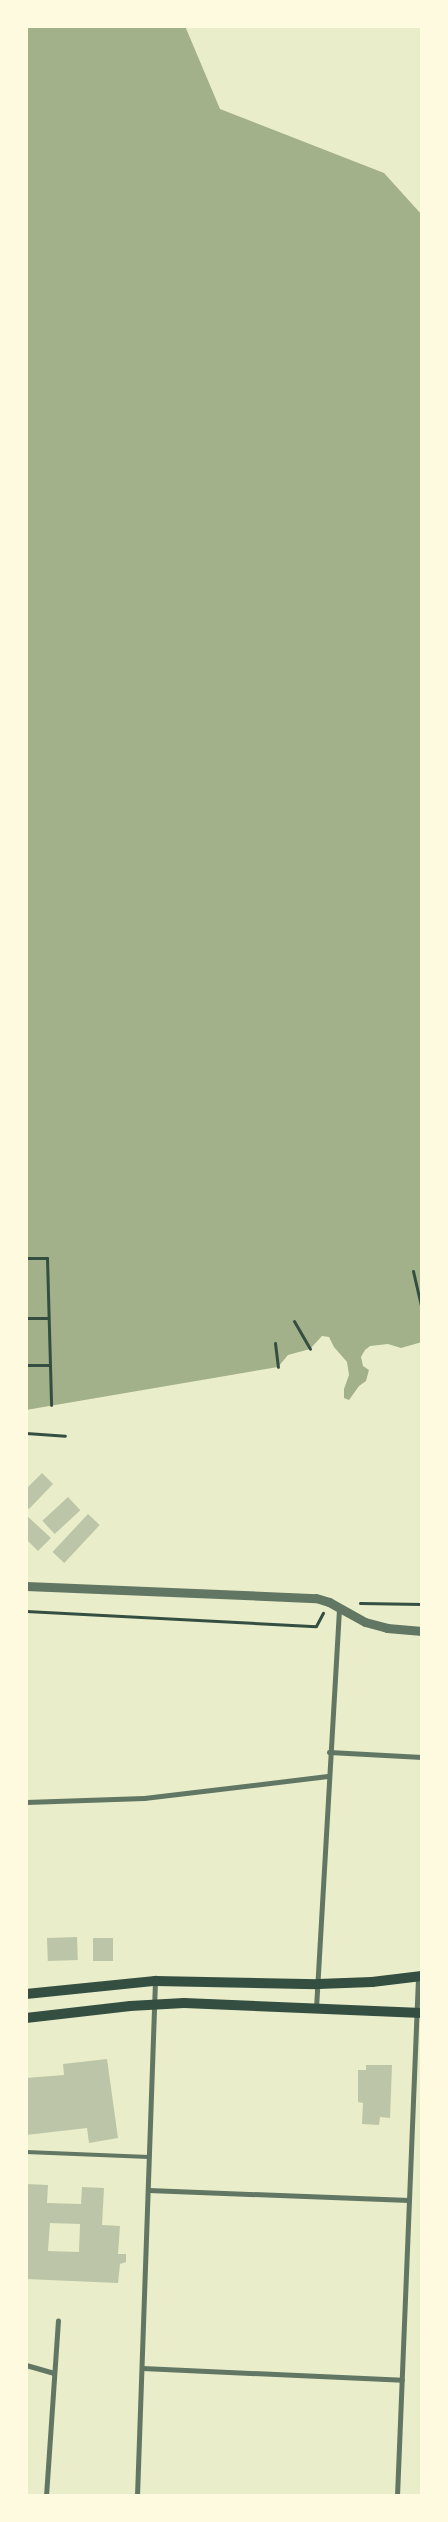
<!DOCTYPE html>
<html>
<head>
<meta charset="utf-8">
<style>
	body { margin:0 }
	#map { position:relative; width:448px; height:2522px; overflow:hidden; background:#e9edc9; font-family:"DM Sans",sans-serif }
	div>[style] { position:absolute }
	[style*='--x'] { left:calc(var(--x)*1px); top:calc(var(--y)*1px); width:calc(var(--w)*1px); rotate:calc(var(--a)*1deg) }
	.water>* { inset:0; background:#a3b18a }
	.building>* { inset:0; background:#bcc5a7; transform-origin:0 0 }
	.path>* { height:3px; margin:-1.5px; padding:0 1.5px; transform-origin:1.5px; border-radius:1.5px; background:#344e41 }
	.service>* { height:4px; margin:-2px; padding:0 2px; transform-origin:2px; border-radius:2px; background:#617663 }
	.minor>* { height:5px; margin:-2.5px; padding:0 2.5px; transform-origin:2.5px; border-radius:2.5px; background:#617663 }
	.tertiary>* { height:9px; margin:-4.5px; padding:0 4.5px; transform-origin:4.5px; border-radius:4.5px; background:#617663 }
	.secondary>* { height:10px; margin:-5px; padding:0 5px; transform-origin:5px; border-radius:5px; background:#344e41 }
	span { translate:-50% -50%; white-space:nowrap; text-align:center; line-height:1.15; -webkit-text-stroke:4px #fefae0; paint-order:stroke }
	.frame { position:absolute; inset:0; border:28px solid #fefae0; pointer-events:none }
</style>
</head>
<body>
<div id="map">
	<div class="water">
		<div style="clip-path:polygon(26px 26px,185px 26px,220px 109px,384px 173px,422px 215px,422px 1342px,401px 1348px,388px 1344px,370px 1346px,365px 1350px,361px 1357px,363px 1366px,369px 1370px,366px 1381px,359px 1386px,349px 1400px,344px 1398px,344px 1389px,349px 1375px,347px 1362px,334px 1347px,329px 1337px,322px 1336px,310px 1349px,288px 1355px,278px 1367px,26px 1410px)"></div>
	</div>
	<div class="building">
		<div style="clip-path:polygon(42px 1473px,53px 1484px,29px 1509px,26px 1506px,26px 1489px)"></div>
		<div style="left:68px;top:1497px;width:18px;height:35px;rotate:47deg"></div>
		<div style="left:88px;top:1514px;width:16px;height:52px;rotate:43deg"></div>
		<div style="clip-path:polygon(26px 1515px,51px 1538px,38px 1551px,26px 1539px)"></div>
		<div style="left:77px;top:1937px;width:23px;height:30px;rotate:88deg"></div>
		<div style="left:113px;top:1938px;width:23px;height:20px;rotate:90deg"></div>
		<div style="clip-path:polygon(107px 2059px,118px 2138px,89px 2143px,87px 2128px,26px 2135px,26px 2078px,64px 2075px,63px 2064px)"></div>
		<div style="clip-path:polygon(366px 2065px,392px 2065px,390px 2118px,380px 2117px,379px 2125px,362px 2124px,363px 2103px,358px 2102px,358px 2070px,366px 2070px)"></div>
		<div style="clip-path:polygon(evenodd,26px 2184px,48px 2185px,47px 2203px,81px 2204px,82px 2187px,104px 2188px,102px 2225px,120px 2226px,118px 2254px,126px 2254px,126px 2262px,120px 2264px,118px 2283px,26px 2279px,26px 2184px,50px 2223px,80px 2224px,79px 2252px,48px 2251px,50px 2223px)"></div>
	</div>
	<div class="path">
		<div style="--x:26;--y:1258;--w:21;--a:0"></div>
		<div style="--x:47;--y:1258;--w:147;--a:88.4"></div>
		<div style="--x:413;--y:1271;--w:39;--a:77"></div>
		<div style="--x:26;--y:1318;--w:22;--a:0"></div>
		<div style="--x:294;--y:1321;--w:32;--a:60"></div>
		<div style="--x:275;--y:1343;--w:24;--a:83"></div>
		<div style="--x:26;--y:1365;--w:23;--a:0"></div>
		<div style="--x:26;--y:1433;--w:39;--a:4"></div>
		<div style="--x:360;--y:1603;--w:62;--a:0.9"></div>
		<div style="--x:26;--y:1611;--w:290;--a:3"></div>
		<div style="--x:316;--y:1626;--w:15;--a:-62"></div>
	</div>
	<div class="service">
		<div style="--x:26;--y:2152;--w:123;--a:2.3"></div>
	</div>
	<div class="minor">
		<div style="--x:329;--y:1752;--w:93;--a:3.1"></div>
		<div style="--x:26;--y:1802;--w:118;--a:-1.9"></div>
		<div style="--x:144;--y:1798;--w:185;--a:-6.8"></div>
		<div style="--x:316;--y:2008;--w:401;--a:-86.7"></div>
		<div style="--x:148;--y:2190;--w:261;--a:2.2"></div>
		<div style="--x:26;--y:2365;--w:29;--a:16"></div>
		<div style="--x:142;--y:2368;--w:260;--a:2.6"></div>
		<div style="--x:46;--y:2496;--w:176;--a:-86.1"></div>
		<div style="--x:137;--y:2496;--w:515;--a:-88"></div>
		<div style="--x:397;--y:2496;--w:519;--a:-87.68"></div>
	</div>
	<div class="tertiary">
		<div style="--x:26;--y:1586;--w:290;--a:2.4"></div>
		<div style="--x:316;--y:1598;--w:14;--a:17"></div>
		<div style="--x:329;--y:1602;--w:41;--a:29.1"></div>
		<div style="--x:365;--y:1622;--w:23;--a:15"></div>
		<div style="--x:387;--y:1628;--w:35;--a:5"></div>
	</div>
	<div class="secondary">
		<div style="--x:26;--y:1994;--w:130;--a:-5.8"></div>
		<div style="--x:155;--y:1981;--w:163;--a:1.1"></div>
		<div style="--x:318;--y:1984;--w:54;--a:-2.1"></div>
		<div style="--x:372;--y:1982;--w:50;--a:-6.8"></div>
		<div style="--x:26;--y:2018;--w:105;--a:-6.6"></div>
		<div style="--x:130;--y:2006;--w:54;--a:-3.2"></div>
		<div style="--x:184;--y:2003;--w:238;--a:2.4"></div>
	</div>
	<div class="frame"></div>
</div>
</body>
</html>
